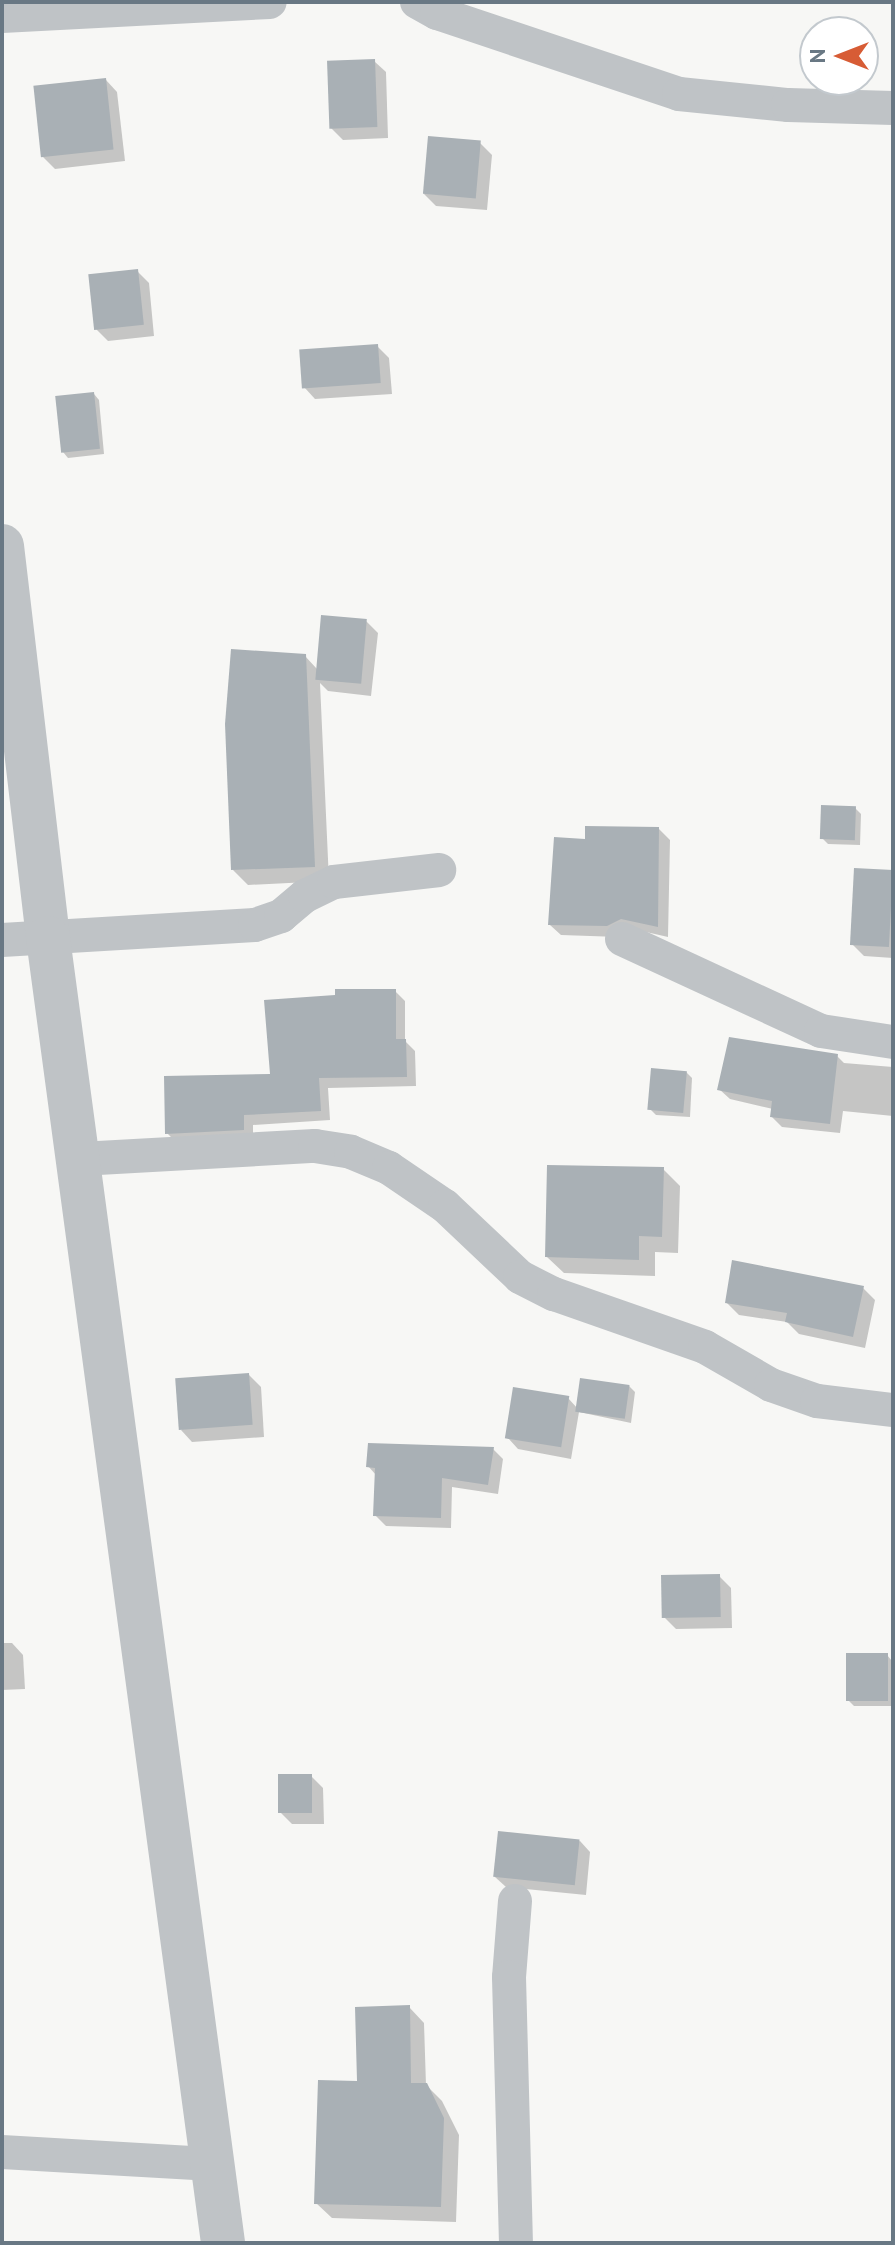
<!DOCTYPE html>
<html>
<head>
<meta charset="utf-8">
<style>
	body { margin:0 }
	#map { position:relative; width:895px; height:2245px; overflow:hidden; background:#f7f7f5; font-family:"PT Sans",sans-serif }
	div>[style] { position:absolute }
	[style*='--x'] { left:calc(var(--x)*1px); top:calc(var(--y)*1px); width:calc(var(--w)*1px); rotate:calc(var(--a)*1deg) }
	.shadow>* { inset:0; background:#0003 }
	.building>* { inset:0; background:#a9b0b5; transform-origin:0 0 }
	.minor>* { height:34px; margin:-17px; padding:0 17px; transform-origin:17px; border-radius:17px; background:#bfc3c6 }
	.tertiary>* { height:44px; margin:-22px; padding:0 22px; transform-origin:22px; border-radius:22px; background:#bfc3c6 }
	span { translate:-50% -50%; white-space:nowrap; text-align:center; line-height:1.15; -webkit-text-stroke:8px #fff; paint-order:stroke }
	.frame { position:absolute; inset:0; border:4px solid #697884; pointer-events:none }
	.north { position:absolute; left:799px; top:16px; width:80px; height:80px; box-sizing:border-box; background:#fff; border:2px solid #c3c9ce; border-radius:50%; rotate:270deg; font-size:22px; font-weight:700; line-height:32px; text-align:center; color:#697884 }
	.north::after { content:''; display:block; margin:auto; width:28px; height:36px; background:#d75c35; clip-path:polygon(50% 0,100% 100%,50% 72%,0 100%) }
</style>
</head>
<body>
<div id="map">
	<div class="shadow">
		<div style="clip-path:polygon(374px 61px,386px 72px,388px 138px,343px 140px,331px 128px)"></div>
		<div style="clip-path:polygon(106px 80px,117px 92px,125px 161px,55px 169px,43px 157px)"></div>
		<div style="clip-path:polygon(480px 143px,492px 155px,487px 210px,436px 206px,424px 194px)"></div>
		<div style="clip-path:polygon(137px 271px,149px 283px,154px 336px,108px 341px,96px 329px)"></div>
		<div style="clip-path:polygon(377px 346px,389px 358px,392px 394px,315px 399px,304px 387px)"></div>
		<div style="clip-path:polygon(94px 394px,99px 400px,104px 454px,68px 458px,63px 452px)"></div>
		<div style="clip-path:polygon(366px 621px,378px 633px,371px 696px,328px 691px,320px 683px,329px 881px,248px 885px,233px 870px,305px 656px,317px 669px)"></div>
		<div style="clip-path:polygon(855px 808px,861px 814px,860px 845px,828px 844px,822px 838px)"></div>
		<div style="clip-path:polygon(659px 829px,670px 840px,668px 937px,633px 929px,619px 937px,561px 935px,550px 925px,587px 841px)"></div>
		<div style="clip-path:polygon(893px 872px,893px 958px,864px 956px,852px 944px)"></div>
		<div style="clip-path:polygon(395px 991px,405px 1001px,405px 1041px,415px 1051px,416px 1086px,328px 1088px,330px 1120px,253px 1125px,253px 1139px,177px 1143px,167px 1133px,272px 1076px)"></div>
		<div style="clip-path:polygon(837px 1056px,844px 1063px,893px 1067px,893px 1116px,843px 1111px,840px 1133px,782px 1127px,772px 1117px,773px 1109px,730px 1099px,719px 1089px)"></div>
		<div style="clip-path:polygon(686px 1072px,692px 1078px,690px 1117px,656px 1115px,650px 1109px)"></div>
		<div style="clip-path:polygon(663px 1169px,680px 1186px,678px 1253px,655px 1252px,655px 1276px,564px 1273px,547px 1257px)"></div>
		<div style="clip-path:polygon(863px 1288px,875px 1300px,865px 1348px,799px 1334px,787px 1322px,739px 1315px,727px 1303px)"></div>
		<div style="clip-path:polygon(249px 1375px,261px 1387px,264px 1437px,192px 1442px,181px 1430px)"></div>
		<div style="clip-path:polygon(629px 1386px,635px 1392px,631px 1423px,579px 1412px,571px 1459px,518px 1449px,507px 1437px,568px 1398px,578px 1409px)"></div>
		<div style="clip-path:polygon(493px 1449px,503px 1459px,498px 1494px,452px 1487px,451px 1528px,386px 1526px,375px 1515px,376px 1475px,368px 1466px)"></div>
		<div style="clip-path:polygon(719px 1576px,731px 1588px,732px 1628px,676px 1629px,664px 1617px)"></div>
		<div style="clip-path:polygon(2px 1643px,12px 1643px,23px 1655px,25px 1689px,2px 1690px)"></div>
		<div style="clip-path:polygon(887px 1655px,892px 1661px,892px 1706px,854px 1706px,848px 1700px)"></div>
		<div style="clip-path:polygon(311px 1776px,323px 1788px,324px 1824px,292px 1824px,280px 1812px)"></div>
		<div style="clip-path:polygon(580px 1841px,590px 1852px,586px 1895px,506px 1887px,495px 1877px)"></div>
		<div style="clip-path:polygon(409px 2007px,424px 2023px,426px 2085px,442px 2101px,459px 2135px,456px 2222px,332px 2218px,316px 2203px)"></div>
	</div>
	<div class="building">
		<div style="left:375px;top:59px;width:68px;height:48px;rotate:88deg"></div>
		<div style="left:106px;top:78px;width:72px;height:73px;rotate:84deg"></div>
		<div style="left:428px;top:136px;width:53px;height:58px;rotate:5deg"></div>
		<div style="left:138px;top:269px;width:56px;height:50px;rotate:84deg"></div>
		<div style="left:378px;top:344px;width:39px;height:79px;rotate:86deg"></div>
		<div style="left:94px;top:392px;width:57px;height:39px;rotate:84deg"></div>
		<div style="left:321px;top:615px;width:46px;height:65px;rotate:5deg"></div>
		<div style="clip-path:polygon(231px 649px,306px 654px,315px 867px,231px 870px,225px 724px)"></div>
		<div style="left:821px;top:805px;width:35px;height:34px;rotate:2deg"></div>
		<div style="clip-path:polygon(585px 826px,659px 827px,658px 927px,621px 919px,607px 926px,548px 925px,554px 837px,585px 839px)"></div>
		<div style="left:854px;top:868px;width:39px;height:77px;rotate:3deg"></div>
		<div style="clip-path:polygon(335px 989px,396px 989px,396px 1039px,406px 1039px,407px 1077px,319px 1078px,321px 1111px,244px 1115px,244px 1130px,165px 1134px,164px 1076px,270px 1074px,264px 1000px,335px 995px)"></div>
		<div style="clip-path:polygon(729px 1037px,838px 1054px,830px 1124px,770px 1117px,772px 1101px,717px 1090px)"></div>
		<div style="left:651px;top:1068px;width:36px;height:42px;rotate:5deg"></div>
		<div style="clip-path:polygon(547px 1165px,664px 1167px,662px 1237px,639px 1236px,639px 1260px,545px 1257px)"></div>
		<div style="clip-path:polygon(732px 1260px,864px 1286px,853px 1337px,785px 1322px,787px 1313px,725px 1303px)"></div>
		<div style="left:249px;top:1373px;width:52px;height:74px;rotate:86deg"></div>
		<div style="left:580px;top:1378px;width:50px;height:34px;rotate:8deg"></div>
		<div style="left:513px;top:1387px;width:57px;height:52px;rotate:9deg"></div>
		<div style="clip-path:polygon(368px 1443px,494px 1447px,488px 1485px,442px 1478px,441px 1518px,373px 1516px,375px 1468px,366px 1467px)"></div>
		<div style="left:720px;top:1574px;width:43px;height:59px;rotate:89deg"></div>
		<div style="left:846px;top:1653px;width:42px;height:48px"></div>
		<div style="left:278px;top:1774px;width:34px;height:39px"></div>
		<div style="left:498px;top:1831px;width:82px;height:46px;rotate:6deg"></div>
		<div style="clip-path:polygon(410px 2005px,411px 2083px,427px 2083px,444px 2118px,441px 2207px,314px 2204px,318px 2080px,357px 2081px,355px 2007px)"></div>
	</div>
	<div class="minor">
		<div style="--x:417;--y:2;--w:23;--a:29"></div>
		<div style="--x:437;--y:13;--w:255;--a:18.5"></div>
		<div style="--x:679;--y:94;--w:110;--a:5.8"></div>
		<div style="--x:788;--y:105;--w:105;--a:1.6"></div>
		<div style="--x:2;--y:16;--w:268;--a:-3"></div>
		<div style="--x:622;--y:939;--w:219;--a:24.8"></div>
		<div style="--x:821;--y:1031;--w:73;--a:8.7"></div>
		<div style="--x:2;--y:940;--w:253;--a:-3.4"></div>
		<div style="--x:255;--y:925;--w:28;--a:-19"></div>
		<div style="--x:281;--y:916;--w:31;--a:-40"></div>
		<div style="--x:305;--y:896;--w:32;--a:-26"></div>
		<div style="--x:334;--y:882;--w:106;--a:-6.5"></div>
		<div style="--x:80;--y:1159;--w:235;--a:-3.2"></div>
		<div style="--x:315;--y:1146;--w:36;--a:9"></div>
		<div style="--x:351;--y:1152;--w:41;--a:22.8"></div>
		<div style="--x:389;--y:1168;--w:68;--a:34.2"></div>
		<div style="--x:445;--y:1206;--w:103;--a:43.4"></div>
		<div style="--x:520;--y:1277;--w:38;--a:27"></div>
		<div style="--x:554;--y:1294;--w:160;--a:19.3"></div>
		<div style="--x:705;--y:1347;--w:76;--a:29.9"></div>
		<div style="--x:771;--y:1385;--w:49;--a:19.2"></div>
		<div style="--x:817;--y:1401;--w:77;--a:6.8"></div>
		<div style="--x:515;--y:1901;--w:76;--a:94.5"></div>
		<div style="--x:509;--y:1977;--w:266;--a:88.5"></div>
		<div style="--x:2;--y:2152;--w:211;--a:3.3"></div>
	</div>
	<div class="tertiary">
		<div style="--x:2;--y:546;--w:395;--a:83.3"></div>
		<div style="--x:48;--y:938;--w:1317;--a:82.36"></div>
	</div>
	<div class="frame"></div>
	<div class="north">N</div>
</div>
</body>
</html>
